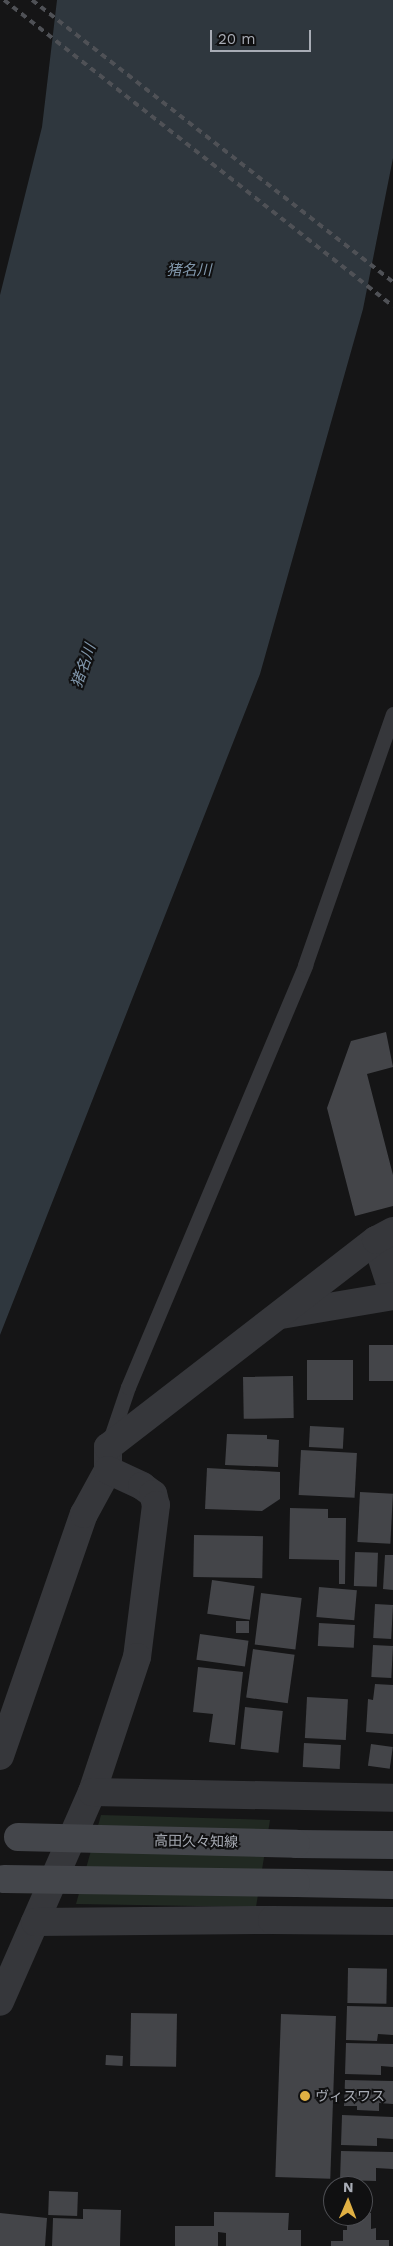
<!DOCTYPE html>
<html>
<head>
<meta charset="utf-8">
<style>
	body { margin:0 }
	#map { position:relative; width:393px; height:2246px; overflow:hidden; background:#151516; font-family:"Work Sans","Noto Sans JP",sans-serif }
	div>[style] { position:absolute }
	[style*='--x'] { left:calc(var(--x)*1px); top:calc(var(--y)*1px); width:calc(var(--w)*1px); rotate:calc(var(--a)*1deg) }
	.green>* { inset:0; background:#212922 }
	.water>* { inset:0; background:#2f373e }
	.building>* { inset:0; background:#444549; transform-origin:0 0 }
	.service>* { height:15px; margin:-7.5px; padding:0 7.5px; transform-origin:7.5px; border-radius:7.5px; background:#36373b }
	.minor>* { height:28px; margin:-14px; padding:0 14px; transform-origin:14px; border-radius:14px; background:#36373b }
	.tertiary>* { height:28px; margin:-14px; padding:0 14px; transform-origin:14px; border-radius:14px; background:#36373b }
	.secondary>* { height:28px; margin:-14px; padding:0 14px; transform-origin:14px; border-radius:14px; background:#44464b }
	.rail>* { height:4px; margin-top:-2px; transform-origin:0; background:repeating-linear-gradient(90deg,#4f5156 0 6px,transparent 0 11px) }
	.secondary-bridge>* { height:28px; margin:-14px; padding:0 14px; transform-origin:14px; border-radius:14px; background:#44464b }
	.dots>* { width:14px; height:14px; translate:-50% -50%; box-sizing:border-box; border:2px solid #101011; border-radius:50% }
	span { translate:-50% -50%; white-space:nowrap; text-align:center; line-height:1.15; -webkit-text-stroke:4px #101011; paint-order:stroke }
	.street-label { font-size:14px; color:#a8acb5 }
	.poi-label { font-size:14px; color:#a8acb5 }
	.left { translate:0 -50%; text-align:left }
	.water-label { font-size:15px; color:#8298ad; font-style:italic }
	.north { position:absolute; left:323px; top:2176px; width:50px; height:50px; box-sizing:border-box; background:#101011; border:1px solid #4d4e53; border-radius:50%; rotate:1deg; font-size:14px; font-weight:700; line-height:20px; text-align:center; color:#a8acb5 }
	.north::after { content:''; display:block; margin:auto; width:18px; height:22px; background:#e0b043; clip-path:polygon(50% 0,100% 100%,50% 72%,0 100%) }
	.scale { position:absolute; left:210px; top:30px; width:101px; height:22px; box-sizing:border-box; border:2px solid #a8acb5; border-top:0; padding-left:6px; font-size:15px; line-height:18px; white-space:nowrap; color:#a8acb5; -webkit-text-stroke:4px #101011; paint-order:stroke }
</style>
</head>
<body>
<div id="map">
	<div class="green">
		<div style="clip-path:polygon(101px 1815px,270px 1820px,256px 1907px,76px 1904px)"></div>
	</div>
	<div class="water">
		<div style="clip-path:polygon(57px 0,393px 0,393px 158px,363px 309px,260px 674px,0 1335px,0 295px,42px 127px)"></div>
	</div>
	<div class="building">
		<div style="clip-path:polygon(386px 1032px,393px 1067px,367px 1074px,393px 1175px,393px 1206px,355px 1216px,327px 1108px,351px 1041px)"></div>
		<div style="left:369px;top:1345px;width:24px;height:36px"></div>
		<div style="left:307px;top:1360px;width:46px;height:40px"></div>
		<div style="left:293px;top:1376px;width:42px;height:50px;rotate:89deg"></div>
		<div style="left:310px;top:1426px;width:34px;height:21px;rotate:3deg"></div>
		<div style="clip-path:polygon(227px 1434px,267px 1435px,267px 1439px,279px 1440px,278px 1467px,225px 1465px)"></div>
		<div style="left:301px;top:1450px;width:56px;height:45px;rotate:3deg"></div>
		<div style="clip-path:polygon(207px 1468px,280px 1472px,280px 1499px,262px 1511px,205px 1509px)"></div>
		<div style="left:360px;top:1492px;width:33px;height:50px;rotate:3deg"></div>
		<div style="clip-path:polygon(290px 1508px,328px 1509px,328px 1518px,346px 1518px,345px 1584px,339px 1584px,339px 1560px,289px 1559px)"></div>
		<div style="left:194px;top:1535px;width:69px;height:42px;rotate:1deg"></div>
		<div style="left:355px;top:1552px;width:23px;height:34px;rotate:2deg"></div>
		<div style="clip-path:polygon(385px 1555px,393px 1555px,393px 1590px,383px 1589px)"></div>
		<div style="left:212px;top:1580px;width:43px;height:34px;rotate:8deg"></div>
		<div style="left:319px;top:1587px;width:38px;height:30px;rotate:5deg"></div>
		<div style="left:261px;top:1593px;width:41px;height:52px;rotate:7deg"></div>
		<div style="left:375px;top:1604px;width:18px;height:34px;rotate:3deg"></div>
		<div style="left:236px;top:1621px;width:13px;height:12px"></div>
		<div style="left:319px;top:1623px;width:36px;height:23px;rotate:3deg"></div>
		<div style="left:200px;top:1634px;width:49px;height:26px;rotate:8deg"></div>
		<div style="left:373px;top:1645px;width:20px;height:32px;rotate:3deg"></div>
		<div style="left:253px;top:1649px;width:42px;height:49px;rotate:8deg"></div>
		<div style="clip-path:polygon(198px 1667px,243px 1672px,235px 1745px,209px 1742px,213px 1714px,193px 1712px)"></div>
		<div style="clip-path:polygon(375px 1684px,393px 1685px,393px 1734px,366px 1732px,368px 1699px,373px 1700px)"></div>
		<div style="left:307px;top:1697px;width:41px;height:41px;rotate:3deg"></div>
		<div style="left:245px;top:1707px;width:38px;height:42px;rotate:6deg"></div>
		<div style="left:304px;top:1743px;width:37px;height:24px;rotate:3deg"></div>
		<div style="left:371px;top:1744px;width:22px;height:22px;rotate:8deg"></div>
		<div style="left:348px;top:1968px;width:39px;height:35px;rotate:1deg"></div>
		<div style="clip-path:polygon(347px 2006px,393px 2007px,393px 2035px,378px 2034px,377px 2041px,346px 2040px)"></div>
		<div style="left:131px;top:2013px;width:46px;height:53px;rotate:1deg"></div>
		<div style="left:281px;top:2014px;width:55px;height:163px;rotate:2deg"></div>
		<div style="clip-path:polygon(346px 2043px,393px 2044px,393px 2067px,381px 2066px,381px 2075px,345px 2074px)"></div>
		<div style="left:106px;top:2055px;width:17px;height:10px;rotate:3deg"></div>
		<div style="clip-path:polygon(345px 2080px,393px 2081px,393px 2104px,379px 2103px,379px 2111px,357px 2110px,357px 2106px,344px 2106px)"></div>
		<div style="clip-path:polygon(342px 2115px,393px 2117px,393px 2139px,377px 2138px,377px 2146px,341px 2145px)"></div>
		<div style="clip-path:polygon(341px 2151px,393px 2152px,393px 2169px,376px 2168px,376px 2181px,340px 2180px)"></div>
		<div style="left:49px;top:2191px;width:29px;height:24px;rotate:2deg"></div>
		<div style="clip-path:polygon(83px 2209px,121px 2210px,120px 2246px,52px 2246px,53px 2218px,83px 2219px)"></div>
		<div style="clip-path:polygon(214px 2212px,289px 2213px,288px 2230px,301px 2230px,301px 2246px,226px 2246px,226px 2233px,218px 2232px,218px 2246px,175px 2246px,175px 2226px,214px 2226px)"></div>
		<div style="clip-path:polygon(0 2213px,47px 2218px,45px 2246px,0 2246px)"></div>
		<div style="clip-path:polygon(363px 2213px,371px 2213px,371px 2229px,376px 2228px,376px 2240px,389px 2240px,389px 2246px,331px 2246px,331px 2241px,343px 2241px,343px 2230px,347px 2230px,347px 2216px,363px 2216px)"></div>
	</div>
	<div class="service">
		<div style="--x:109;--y:1443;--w:59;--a:-71.3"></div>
		<div style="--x:128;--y:1387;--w:458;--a:-67.2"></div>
		<div style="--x:305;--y:965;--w:266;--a:-70.7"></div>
	</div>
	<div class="minor">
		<div style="--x:376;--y:1240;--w:56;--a:72.2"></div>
		<div style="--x:281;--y:1315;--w:114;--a:-9.6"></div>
		<div style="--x:108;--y:1470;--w:23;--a:-90"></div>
		<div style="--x:108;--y:1447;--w:339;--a:-37.7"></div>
		<div style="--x:376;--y:1240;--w:19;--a:-28"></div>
	</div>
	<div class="tertiary">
		<div style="--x:0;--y:1756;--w:256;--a:-70.9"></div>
		<div style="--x:84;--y:1514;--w:50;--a:-61.4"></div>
		<div style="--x:108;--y:1470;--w:38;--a:25"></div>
		<div style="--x:142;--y:1486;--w:14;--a:36"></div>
		<div style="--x:153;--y:1494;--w:11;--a:75"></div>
		<div style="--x:156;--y:1505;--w:153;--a:97.1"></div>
		<div style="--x:137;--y:1657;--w:142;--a:108.4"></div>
		<div style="--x:92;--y:1792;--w:229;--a:113.7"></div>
		<div style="--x:92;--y:1792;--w:301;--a:1.1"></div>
		<div style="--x:35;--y:1922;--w:237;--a:-0.5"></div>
		<div style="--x:272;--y:1920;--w:121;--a:0.5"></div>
	</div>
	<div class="secondary">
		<div style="--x:296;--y:1844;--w:97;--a:0.6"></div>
		<div style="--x:296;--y:1883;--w:97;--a:1.2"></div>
	</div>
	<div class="rail">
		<div style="--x:4;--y:0;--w:495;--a:38.2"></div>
		<div style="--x:32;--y:0;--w:458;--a:38"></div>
	</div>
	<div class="secondary-bridge">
		<div style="--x:18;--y:1837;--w:278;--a:1.4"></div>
		<div style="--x:4;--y:1879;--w:292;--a:0.8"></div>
	</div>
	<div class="dots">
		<div style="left:305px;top:2096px;background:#e0b043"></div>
	</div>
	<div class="street-label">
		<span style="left:196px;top:1841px;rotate:1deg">高田久々知線</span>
	</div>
	<div class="poi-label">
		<span class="left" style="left:315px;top:2096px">ヴィスワス</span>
	</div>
	<div class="water-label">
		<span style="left:189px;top:271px">猪名川</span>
		<span style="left:84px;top:666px;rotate:-71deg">猪名川</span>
	</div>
	<div class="north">N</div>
	<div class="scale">20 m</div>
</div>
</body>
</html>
